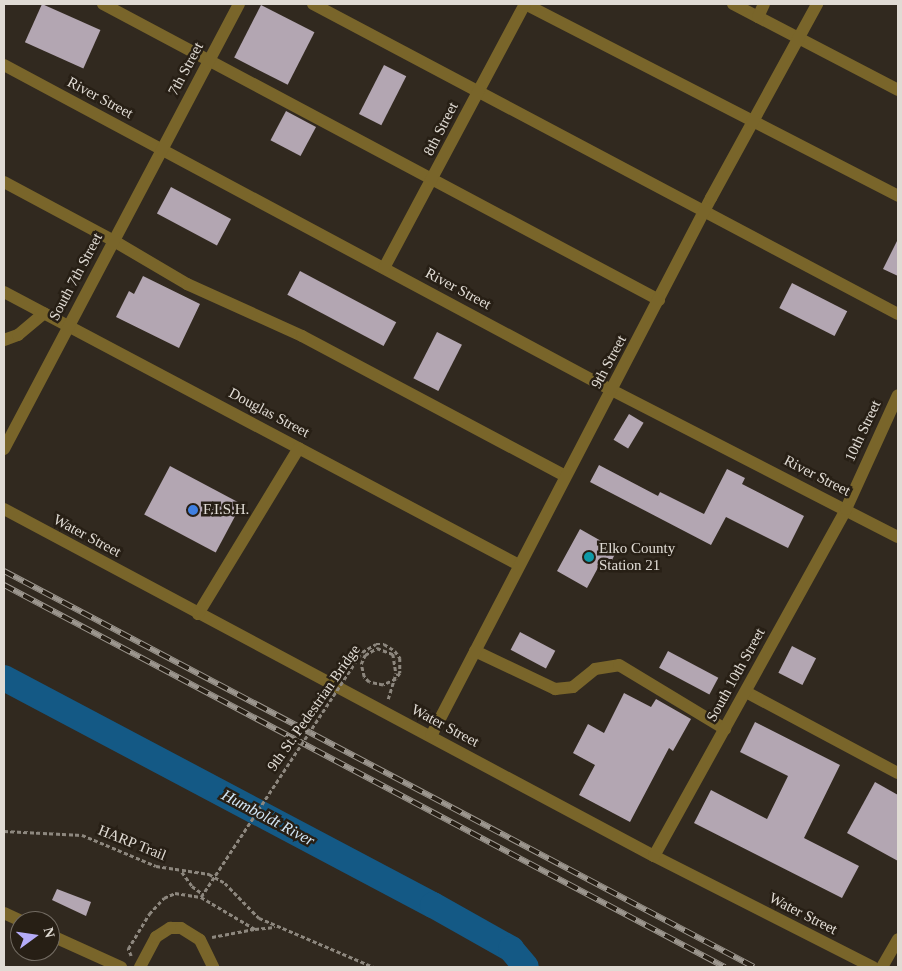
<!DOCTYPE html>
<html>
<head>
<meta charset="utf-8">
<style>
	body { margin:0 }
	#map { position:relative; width:902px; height:971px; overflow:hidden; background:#31291f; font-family:Georgia,serif }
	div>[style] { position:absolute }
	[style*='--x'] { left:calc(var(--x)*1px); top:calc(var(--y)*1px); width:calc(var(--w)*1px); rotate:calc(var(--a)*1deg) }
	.river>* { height:26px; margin:-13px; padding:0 13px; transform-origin:13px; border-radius:13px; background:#145985 }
	.building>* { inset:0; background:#b3a6b2; transform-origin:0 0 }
	.path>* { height:2.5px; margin-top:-1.25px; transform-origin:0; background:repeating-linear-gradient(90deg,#8d877e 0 4px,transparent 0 6.5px) }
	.minor>* { height:12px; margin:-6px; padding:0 6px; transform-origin:6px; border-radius:6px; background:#79652a }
	.rail>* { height:5.5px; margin-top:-2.75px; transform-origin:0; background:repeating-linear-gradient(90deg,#271f15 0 11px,#9c968e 0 22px); box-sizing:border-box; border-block:1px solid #9c968e }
	.path-bridge>* { height:2.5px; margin-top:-1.25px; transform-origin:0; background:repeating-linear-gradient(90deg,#8d877e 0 4px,transparent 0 6.5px) }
	.dots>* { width:14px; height:14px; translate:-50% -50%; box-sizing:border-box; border:2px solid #271f15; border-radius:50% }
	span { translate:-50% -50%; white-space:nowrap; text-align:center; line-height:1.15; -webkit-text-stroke:5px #271f15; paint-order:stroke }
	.street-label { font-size:15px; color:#e0dbd4 }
	.poi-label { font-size:15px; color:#e0dbd4 }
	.left { translate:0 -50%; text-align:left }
	.water-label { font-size:16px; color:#d2e6f6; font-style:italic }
	.frame { position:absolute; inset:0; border:5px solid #e0dbd4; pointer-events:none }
	.north { position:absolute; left:10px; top:911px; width:50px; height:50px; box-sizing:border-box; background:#271f15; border:1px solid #716a61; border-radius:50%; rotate:76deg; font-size:14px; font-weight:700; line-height:20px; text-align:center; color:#e0dbd4 }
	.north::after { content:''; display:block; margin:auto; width:18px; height:22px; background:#b5acf8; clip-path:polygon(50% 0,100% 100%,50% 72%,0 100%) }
</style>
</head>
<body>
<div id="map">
	<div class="river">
		<div style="--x:4;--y:678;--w:485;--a:27.9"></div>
		<div style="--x:433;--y:905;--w:90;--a:29.4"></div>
		<div style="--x:511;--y:949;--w:23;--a:50"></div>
	</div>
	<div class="building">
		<div style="left:42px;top:4px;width:64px;height:42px;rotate:24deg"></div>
		<div style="left:261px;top:5px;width:60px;height:59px;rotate:27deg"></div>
		<div style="left:384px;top:65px;width:25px;height:55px;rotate:27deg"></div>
		<div style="left:286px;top:111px;width:34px;height:33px;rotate:28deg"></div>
		<div style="left:171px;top:187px;width:68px;height:30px;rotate:28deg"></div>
		<div style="clip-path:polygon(898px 239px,898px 276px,883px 269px)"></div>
		<div style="left:300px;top:271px;width:109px;height:27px;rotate:28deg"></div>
		<div style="clip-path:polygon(143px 276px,200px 304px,179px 348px,116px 317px,129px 291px,134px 294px)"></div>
		<div style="left:792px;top:283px;width:62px;height:28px;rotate:27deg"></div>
		<div style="left:437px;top:332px;width:28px;height:52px;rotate:27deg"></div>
		<div style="left:629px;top:414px;width:17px;height:30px;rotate:31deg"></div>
		<div style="clip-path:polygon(599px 465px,658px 496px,660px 492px,704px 514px,727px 469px,745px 478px,742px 484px,804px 516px,788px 548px,726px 517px,711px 545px,590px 482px)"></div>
		<div style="left:170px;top:466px;width:81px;height:55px;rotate:28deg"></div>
		<div style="clip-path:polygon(580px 529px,617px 550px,608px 568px,600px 564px,587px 588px,557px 571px)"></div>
		<div style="left:520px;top:632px;width:40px;height:20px;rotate:28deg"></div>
		<div style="left:792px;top:646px;width:27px;height:30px;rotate:27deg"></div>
		<div style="left:668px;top:651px;width:57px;height:19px;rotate:28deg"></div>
		<div style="clip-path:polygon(624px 693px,651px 707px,656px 699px,691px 719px,673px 751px,669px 748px,630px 822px,579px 795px,595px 765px,573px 753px,588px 724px,604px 733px)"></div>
		<div style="clip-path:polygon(755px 722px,840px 765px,804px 838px,859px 866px,842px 898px,694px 823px,711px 790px,767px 819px,788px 776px,740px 752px)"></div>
		<div style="clip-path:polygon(875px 782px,898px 795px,898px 861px,847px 833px)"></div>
		<div style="clip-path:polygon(57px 889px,91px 902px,86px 916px,52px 900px)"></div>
	</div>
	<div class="path">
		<div style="--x:388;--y:699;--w:27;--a:-73"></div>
		<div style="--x:4;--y:831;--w:78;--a:2.9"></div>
		<div style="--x:82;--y:835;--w:80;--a:22.7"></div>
		<div style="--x:156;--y:866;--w:54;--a:8.6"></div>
		<div style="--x:209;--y:874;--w:18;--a:29"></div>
		<div style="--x:225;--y:883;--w:49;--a:45.8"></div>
		<div style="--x:259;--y:918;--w:125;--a:23.1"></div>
		<div style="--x:182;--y:872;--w:17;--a:54"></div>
		<div style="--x:192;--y:886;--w:14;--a:36"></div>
		<div style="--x:212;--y:937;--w:43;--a:-10.8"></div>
		<div style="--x:131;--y:956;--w:8;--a:-113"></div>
		<div style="--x:128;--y:949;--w:41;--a:-59"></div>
		<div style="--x:149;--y:914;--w:22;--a:-47"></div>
		<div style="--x:164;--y:898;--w:12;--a:-24"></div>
		<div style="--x:175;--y:893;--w:26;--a:9"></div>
		<div style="--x:201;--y:897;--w:63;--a:30.7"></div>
		<div style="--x:255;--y:929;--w:20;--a:-6"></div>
	</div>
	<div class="minor">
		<div style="--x:103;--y:4;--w:630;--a:28.03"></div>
		<div style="--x:313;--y:4;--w:662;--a:27.92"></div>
		<div style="--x:525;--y:4;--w:420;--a:27.2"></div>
		<div style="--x:733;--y:4;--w:186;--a:27.5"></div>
		<div style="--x:758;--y:17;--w:14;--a:-65"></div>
		<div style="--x:4;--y:65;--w:672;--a:28.17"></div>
		<div style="--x:596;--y:382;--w:339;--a:27.2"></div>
		<div style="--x:4;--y:182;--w:125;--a:28.2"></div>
		<div style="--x:114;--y:241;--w:85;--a:30.5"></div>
		<div style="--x:187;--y:284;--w:126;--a:24.3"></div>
		<div style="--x:302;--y:336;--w:298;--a:28"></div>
		<div style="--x:384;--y:268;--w:299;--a:-61.9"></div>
		<div style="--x:4;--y:292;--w:583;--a:27.93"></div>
		<div style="--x:4;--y:340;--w:15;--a:-20"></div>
		<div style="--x:18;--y:335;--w:34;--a:-40"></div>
		<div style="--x:4;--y:449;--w:503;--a:-62.16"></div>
		<div style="--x:4;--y:509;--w:737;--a:28.1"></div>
		<div style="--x:654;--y:856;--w:246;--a:26.9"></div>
		<div style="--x:198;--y:614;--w:194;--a:-58.7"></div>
		<div style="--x:475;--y:651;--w:89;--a:25.4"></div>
		<div style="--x:555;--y:689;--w:18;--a:-6"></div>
		<div style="--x:573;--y:687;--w:28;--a:-39"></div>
		<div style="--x:595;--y:669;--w:24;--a:-9"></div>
		<div style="--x:619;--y:665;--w:124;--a:31.1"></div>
		<div style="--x:746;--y:692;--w:172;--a:28.1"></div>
		<div style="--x:431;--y:736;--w:607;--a:-62.51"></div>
		<div style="--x:711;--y:198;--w:221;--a:-61.3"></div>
		<div style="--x:654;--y:856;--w:397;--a:-61"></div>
		<div style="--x:846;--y:509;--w:125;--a:-65.5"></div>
		<div style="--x:4;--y:913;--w:19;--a:25"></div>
		<div style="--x:50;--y:935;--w:78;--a:24.3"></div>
		<div style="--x:140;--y:967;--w:34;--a:-62"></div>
		<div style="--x:156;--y:937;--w:17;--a:-33"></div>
		<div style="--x:170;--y:928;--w:11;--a:0"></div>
		<div style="--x:181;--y:928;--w:22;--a:32"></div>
		<div style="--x:200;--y:940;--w:30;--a:64"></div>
		<div style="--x:882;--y:967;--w:32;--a:-60"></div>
	</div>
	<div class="rail">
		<div style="--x:4;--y:571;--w:848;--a:27.83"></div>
		<div style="--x:4;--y:585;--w:816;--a:27.92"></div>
	</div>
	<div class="path-bridge">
		<div style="--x:201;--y:897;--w:293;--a:-56.7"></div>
		<div style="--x:362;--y:652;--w:16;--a:-30"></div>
		<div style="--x:376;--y:644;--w:8;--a:0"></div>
		<div style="--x:384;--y:644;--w:13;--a:32"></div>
		<div style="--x:395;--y:651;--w:9;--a:54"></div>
		<div style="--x:400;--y:658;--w:15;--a:90"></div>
		<div style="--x:400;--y:673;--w:7;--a:124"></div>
		<div style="--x:396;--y:679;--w:14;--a:155"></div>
		<div style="--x:383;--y:685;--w:14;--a:-168"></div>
		<div style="--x:369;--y:682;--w:7;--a:-135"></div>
		<div style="--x:364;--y:677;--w:13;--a:-103"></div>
		<div style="--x:361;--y:664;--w:10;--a:-66"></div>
		<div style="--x:365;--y:655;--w:14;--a:-30"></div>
		<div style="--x:377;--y:648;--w:17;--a:21"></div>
		<div style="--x:393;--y:654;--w:19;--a:81"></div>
	</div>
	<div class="dots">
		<div style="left:193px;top:510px;background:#3f7fe0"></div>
		<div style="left:589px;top:557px;background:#0f9aa8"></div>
	</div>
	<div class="street-label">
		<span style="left:186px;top:69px;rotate:-62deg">7th Street</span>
		<span style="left:100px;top:98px;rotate:28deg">River Street</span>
		<span style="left:441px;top:129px;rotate:-63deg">8th Street</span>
		<span style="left:76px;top:277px;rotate:-62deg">South 7th Street</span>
		<span style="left:458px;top:289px;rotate:28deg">River Street</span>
		<span style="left:609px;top:362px;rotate:-62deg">9th Street</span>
		<span style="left:269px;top:413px;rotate:28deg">Douglas Street</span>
		<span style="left:863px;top:431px;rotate:-65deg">10th Street</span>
		<span style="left:817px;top:476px;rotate:27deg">River Street</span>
		<span style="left:87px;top:536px;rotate:28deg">Water Street</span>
		<span style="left:736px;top:675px;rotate:-61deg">South 10th Street</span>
		<span style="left:314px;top:708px;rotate:-55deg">9th St. Pedestrian Bridge</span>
		<span style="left:445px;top:726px;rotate:28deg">Water Street</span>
		<span style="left:132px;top:843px;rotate:22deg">HARP Trail</span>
		<span style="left:803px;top:914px;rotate:27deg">Water Street</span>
	</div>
	<div class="poi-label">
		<span class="left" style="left:203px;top:510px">F.I.S.H.</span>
		<span class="left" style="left:599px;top:557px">Elko County<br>Station 21</span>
	</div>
	<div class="water-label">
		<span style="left:268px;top:818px;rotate:28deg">Humboldt River</span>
	</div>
	<div class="frame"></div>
	<div class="north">N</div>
</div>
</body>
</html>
